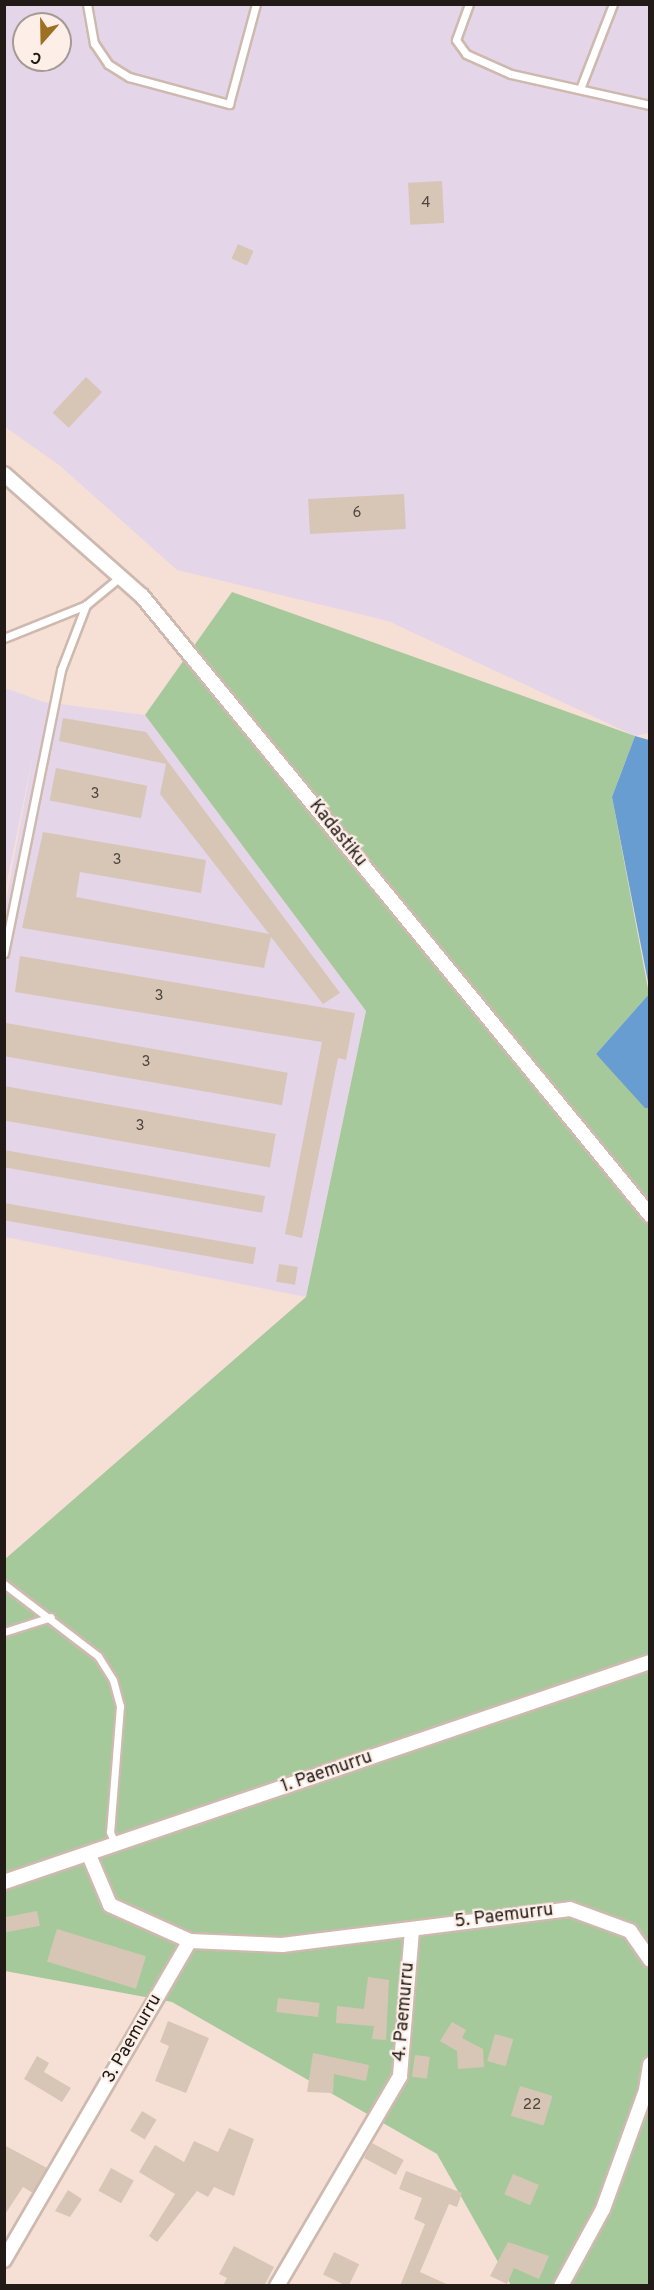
<!DOCTYPE html>
<html>
<head>
<meta charset="utf-8">
<style>
	body { margin:0 }
	#map { position:relative; width:654px; height:2290px; overflow:hidden; background:#f6e0d5; font-family:Overpass,sans-serif }
	div>[style] { position:absolute }
	[style*='--x'] { left:calc(var(--x)*1px); top:calc(var(--y)*1px); width:calc(var(--w)*1px); rotate:calc(var(--a)*1deg) }
	.industrial>* { inset:0; background:#e5d5e8 }
	.green>* { inset:0; background:#a6c99c }
	.water>* { inset:0; background:#679dd0 }
	.building>* { inset:0; background:#d7c6b6; transform-origin:0 0 }
	.roads { filter:drop-shadow(2px 0 #ceb9ae) drop-shadow(-2px 0 #ceb9ae) drop-shadow(0 2px #ceb9ae) drop-shadow(0 -2px #ceb9ae) }
	.lane>* { height:7px; margin:-3.5px; padding:0 3.5px; transform-origin:3.5px; border-radius:3.5px; background:#fff }
	.street>* { height:14px; margin:-7px; padding:0 7px; transform-origin:7px; border-radius:7px; background:#fff }
	span { translate:-50% -50%; white-space:nowrap; text-align:center; line-height:1.15; -webkit-text-stroke:4.5px #fdefe8; paint-order:stroke }
	.number-label { font-size:15px; color:#4e453e }
	.number-label span { -webkit-text-stroke-width:0 }
	.street-label { font-size:18px; color:#211a16 }
	.frame { position:absolute; inset:0; border:6px solid #211a16; pointer-events:none }
	.north { position:absolute; left:12px; top:12px; width:60px; height:60px; box-sizing:border-box; background:#fdefe8; border:2px solid #a59a94; border-radius:50%; rotate:200deg; font-size:16px; font-weight:700; line-height:24px; text-align:center; color:#211a16 }
	.north::after { content:''; display:block; margin:auto; width:21px; height:27px; background:#9e7122; clip-path:polygon(50% 0,100% 100%,50% 72%,0 100%) }
</style>
</head>
<body>
<div id="map">
	<div class="industrial">
		<div style="clip-path:polygon(evenodd,5px 5px,649px 5px,649px 733px,635px 736px,388px 621px,177px 570px,59px 465px,5px 427px,5px 5px,24px 24px,60px 24px,60px 60px,24px 60px,24px 24px)"></div>
		<div style="clip-path:polygon(5px 688px,44px 702px,145px 715px,366px 1011px,306px 1297px,5px 1237px,5px 907px,34px 751px,5px 891px)"></div>
	</div>
	<div class="green">
		<div style="clip-path:polygon(232px 592px,635px 736px,612px 797px,649px 994px,596px 1054px,650px 1108px,649px 2285px,511px 2285px,437px 2154px,172px 2002px,5px 1971px,4px 1560px,306px 1297px,366px 1011px,145px 715px)"></div>
	</div>
	<div class="water">
		<div style="clip-path:polygon(635px 736px,649px 740px,649px 987px,612px 797px)"></div>
		<div style="clip-path:polygon(649px 994px,650px 1108px,645px 1108px,596px 1054px)"></div>
	</div>
	<div class="building">
		<div style="left:442px;top:181px;width:42px;height:34px;rotate:87deg"></div>
		<div style="left:238px;top:244px;width:17px;height:16px;rotate:24deg"></div>
		<div style="left:86px;top:377px;width:22px;height:49px;rotate:43deg"></div>
		<div style="left:404px;top:494px;width:35px;height:96px;rotate:87deg"></div>
		<div style="clip-path:polygon(63px 718px,146px 732px,340px 993px,323px 1004px,271px 937px,264px 968px,22px 928px,43px 832px,206px 860px,201px 893px,80px 872px,76px 897px,269px 934px,160px 794px,166px 764px,59px 741px)"></div>
		<div style="left:56px;top:768px;width:93px;height:33px;rotate:11deg"></div>
		<div style="clip-path:polygon(20px 956px,355px 1013px,346px 1060px,338px 1058px,302px 1238px,285px 1234px,322px 1042px,15px 992px)"></div>
		<div style="left:6px;top:1023px;width:286px;height:33px;rotate:10deg"></div>
		<div style="left:4px;top:1086px;width:276px;height:34px;rotate:10deg"></div>
		<div style="left:4px;top:1150px;width:265px;height:17px;rotate:10deg"></div>
		<div style="left:4px;top:1203px;width:256px;height:17px;rotate:10deg"></div>
		<div style="left:279px;top:1264px;width:19px;height:18px;rotate:9deg"></div>
		<div style="left:37px;top:1911px;width:15px;height:34px;rotate:79deg"></div>
		<div style="left:57px;top:1929px;width:93px;height:34px;rotate:17deg"></div>
		<div style="clip-path:polygon(368px 1977px,389px 1980px,386px 2040px,372px 2039px,374px 2026px,336px 2023px,337px 2006px,364px 2009px)"></div>
		<div style="left:278px;top:1998px;width:42px;height:14px;rotate:7deg"></div>
		<div style="clip-path:polygon(168px 2021px,209px 2038px,186px 2093px,155px 2081px,169px 2046px,160px 2042px)"></div>
		<div style="clip-path:polygon(452px 2022px,466px 2030px,462px 2038px,483px 2049px,484px 2067px,458px 2069px,457px 2051px,440px 2041px)"></div>
		<div style="left:495px;top:2034px;width:19px;height:28px;rotate:16deg"></div>
		<div style="clip-path:polygon(313px 2053px,369px 2065px,366px 2081px,334px 2074px,333px 2093px,307px 2092px)"></div>
		<div style="left:415px;top:2055px;width:15px;height:22px;rotate:8deg"></div>
		<div style="clip-path:polygon(37px 2056px,49px 2063px,44px 2072px,71px 2088px,62px 2102px,24px 2079px)"></div>
		<div style="left:520px;top:2086px;width:34px;height:31px;rotate:17deg"></div>
		<div style="left:142px;top:2111px;width:17px;height:23px;rotate:31deg"></div>
		<div style="clip-path:polygon(229px 2128px,254px 2139px,234px 2196px,214px 2187px,208px 2197px,197px 2191px,157px 2242px,149px 2236px,175px 2194px,139px 2172px,155px 2145px,184px 2162px,194px 2141px,218px 2152px)"></div>
		<div style="left:372px;top:2143px;width:36px;height:17px;rotate:28deg"></div>
		<div style="clip-path:polygon(4px 2145px,47px 2168px,33px 2193px,23px 2187px,4px 2216px)"></div>
		<div style="left:111px;top:2168px;width:26px;height:26px;rotate:29deg"></div>
		<div style="clip-path:polygon(406px 2171px,462px 2193px,457px 2207px,449px 2204px,420px 2272px,451px 2286px,400px 2286px,425px 2224px,414px 2219px,422px 2198px,399px 2189px)"></div>
		<div style="left:513px;top:2174px;width:28px;height:22px;rotate:23deg"></div>
		<div style="clip-path:polygon(68px 2190px,82px 2199px,70px 2217px,55px 2211px)"></div>
		<div style="clip-path:polygon(508px 2242px,549px 2256px,539px 2279px,514px 2268px,507px 2284px,490px 2276px)"></div>
		<div style="clip-path:polygon(234px 2246px,274px 2267px,264px 2286px,223px 2286px,227px 2278px,219px 2274px)"></div>
		<div style="left:334px;top:2252px;width:28px;height:25px;rotate:26deg"></div>
	</div>
	<div class="roads">
		<div class="lane">
			<div style="--x:87;--y:4;--w:40;--a:80"></div>
			<div style="--x:94;--y:43;--w:25;--a:56"></div>
			<div style="--x:108;--y:64;--w:25;--a:32"></div>
			<div style="--x:129;--y:77;--w:104;--a:15.1"></div>
			<div style="--x:229;--y:104;--w:104;--a:-74.9"></div>
			<div style="--x:469;--y:4;--w:38;--a:110"></div>
			<div style="--x:456;--y:40;--w:17;--a:54"></div>
			<div style="--x:466;--y:54;--w:49;--a:24"></div>
			<div style="--x:511;--y:74;--w:142;--a:12.6"></div>
			<div style="--x:580;--y:89;--w:91;--a:-68.8"></div>
			<div style="--x:4;--y:638;--w:88;--a:-21.9"></div>
			<div style="--x:4;--y:953;--w:289;--a:-78.6"></div>
			<div style="--x:61;--y:670;--w:70;--a:-69"></div>
			<div style="--x:86;--y:605;--w:44;--a:-39.5"></div>
			<div style="--x:4;--y:1584;--w:118;--a:37.5"></div>
			<div style="--x:98;--y:1656;--w:28;--a:58"></div>
			<div style="--x:113;--y:1680;--w:27;--a:75"></div>
			<div style="--x:120;--y:1706;--w:126;--a:94.5"></div>
			<div style="--x:110;--y:1832;--w:15;--a:67"></div>
			<div style="--x:4;--y:1632;--w:49;--a:-17.7"></div>
		</div>
		<div class="street">
			<div style="--x:4;--y:474;--w:184;--a:41.5"></div>
			<div style="--x:142;--y:596;--w:801;--a:50.63"></div>
			<div style="--x:89;--y:1855;--w:54;--a:67.2"></div>
			<div style="--x:110;--y:1905;--w:88;--a:24.2"></div>
			<div style="--x:190;--y:1941;--w:92;--a:2.5"></div>
			<div style="--x:282;--y:1945;--w:290;--a:-7.1"></div>
			<div style="--x:570;--y:1909;--w:64;--a:20.1"></div>
			<div style="--x:630;--y:1931;--w:35;--a:55"></div>
			<div style="--x:4;--y:1882;--w:682;--a:-18.81"></div>
			<div style="--x:4;--y:2260;--w:369;--a:-59.8"></div>
			<div style="--x:277;--y:2286;--w:243;--a:-59.6"></div>
			<div style="--x:400;--y:2076;--w:147;--a:-85.3"></div>
			<div style="--x:561;--y:2286;--w:88;--a:-61.4"></div>
			<div style="--x:603;--y:2209;--w:127;--a:-70.1"></div>
			<div style="--x:646;--y:2090;--w:26;--a:-81"></div>
		</div>
	</div>
	<div class="number-label">
		<span style="left:426px;top:204px">4</span>
		<span style="left:357px;top:514px">6</span>
		<span style="left:95px;top:795px">3</span>
		<span style="left:117px;top:861px">3</span>
		<span style="left:159px;top:997px">3</span>
		<span style="left:146px;top:1063px">3</span>
		<span style="left:140px;top:1127px">3</span>
		<span style="left:532px;top:2106px">22</span>
	</div>
	<div class="street-label">
		<span style="left:337px;top:834px;rotate:51deg">Kadastiku</span>
		<span style="left:327px;top:1773px;rotate:-19deg">1. Paemurru</span>
		<span style="left:504px;top:1917px;rotate:-7deg">5. Paemurru</span>
		<span style="left:405px;top:2012px;rotate:-85deg">4. Paemurru</span>
		<span style="left:133px;top:2039px;rotate:-60deg">3. Paemurru</span>
	</div>
	<div class="frame"></div>
	<div class="north">С</div>
</div>
</body>
</html>
